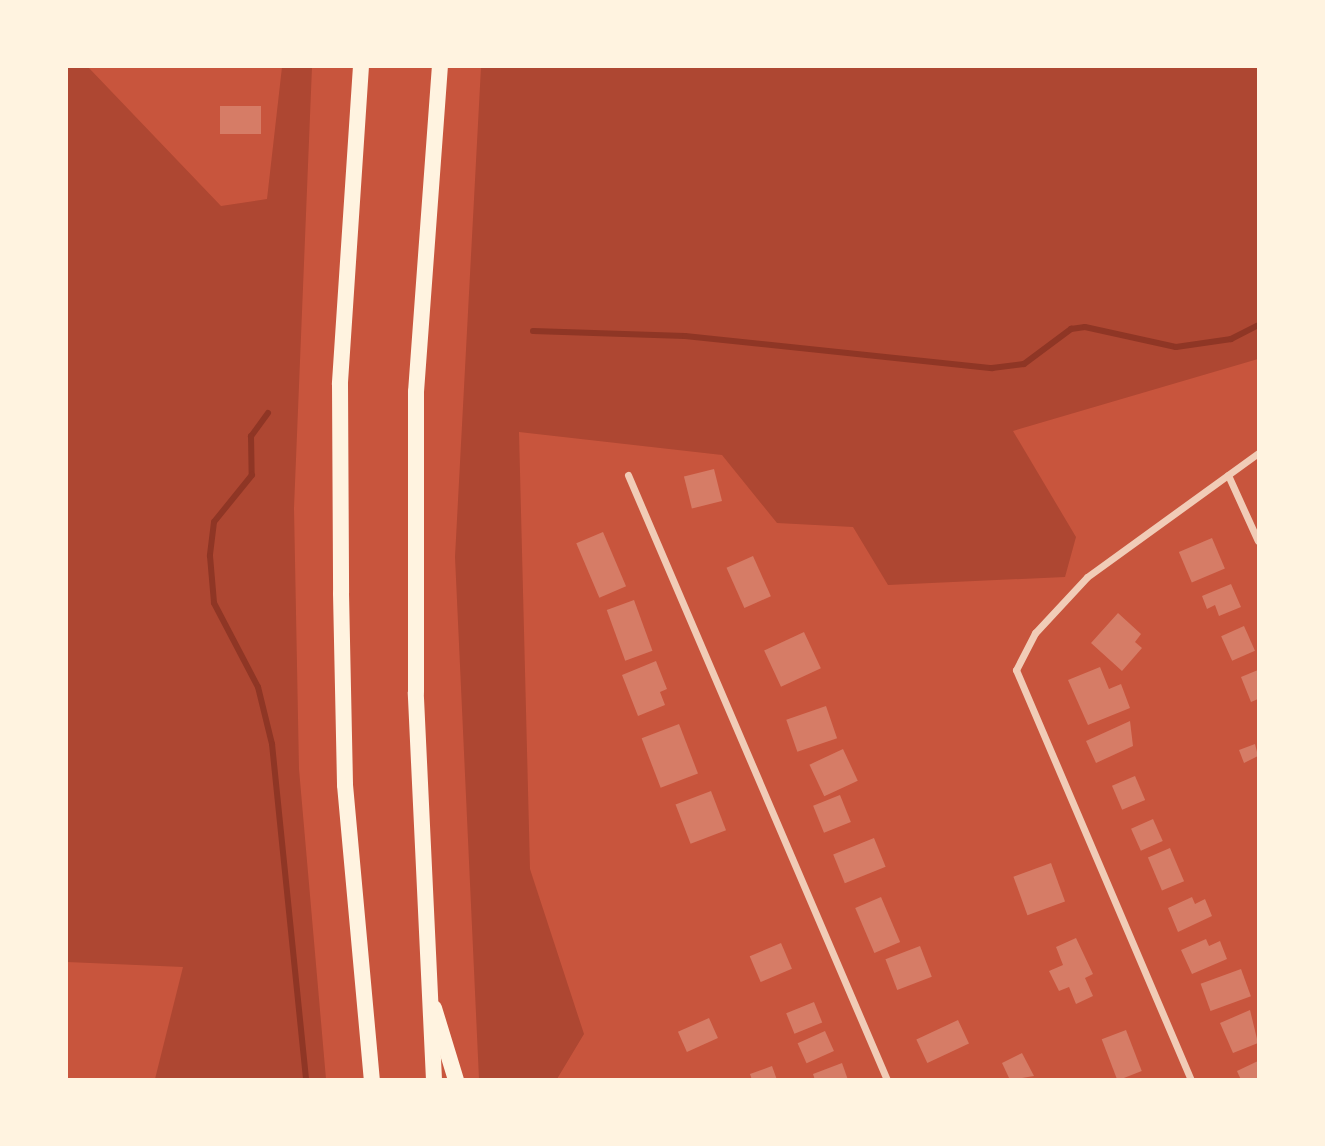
<!DOCTYPE html>
<html>
<head>
<meta charset="utf-8">
<style>
	body { margin:0 }
	#map { position:relative; width:1325px; height:1146px; overflow:hidden; background:#c8553d; font-family:"Noto Sans",sans-serif }
	div>[style] { position:absolute }
	[style*='--x'] { left:calc(var(--x)*1px); top:calc(var(--y)*1px); width:calc(var(--w)*1px); rotate:calc(var(--a)*1deg) }
	.green>* { inset:0; background:#ae4732 }
	.stream>* { height:6px; margin:-3px; padding:0 3px; transform-origin:3px; border-radius:3px; background:#8f3625 }
	.building>* { inset:0; background:#d67c66; transform-origin:0 0 }
	.minor>* { height:7px; margin:-3.5px; padding:0 3.5px; transform-origin:3.5px; border-radius:3.5px; background:#f1ccb7 }
	.motorway>* { height:16px; margin:-8px; padding:0 8px; transform-origin:8px; border-radius:8px; background:#fff3e0 }
	span { translate:-50% -50%; white-space:nowrap; text-align:center; line-height:1.15; -webkit-text-stroke:5px #fff3e0; paint-order:stroke }
	.frame { position:absolute; inset:0; border:68px solid #fff3e0; pointer-events:none }
</style>
</head>
<body>
<div id="map">
	<div class="green">
		<div style="clip-path:polygon(67px 66px,88px 67px,221px 206px,267px 199px,282px 67px,312px 67px,294px 508px,299px 769px,326px 1079px,155px 1079px,183px 967px,67px 962px)"></div>
		<div style="clip-path:polygon(481px 67px,1258px 67px,1258px 359px,1013px 431px,1076px 537px,1065px 577px,888px 585px,853px 527px,777px 523px,722px 455px,519px 432px,530px 869px,584px 1034px,557px 1079px,479px 1079px,455px 557px)"></div>
	</div>
	<div class="stream">
		<div style="--x:533;--y:331;--w:152;--a:1.9"></div>
		<div style="--x:685;--y:336;--w:309;--a:6"></div>
		<div style="--x:992;--y:368;--w:32;--a:-7"></div>
		<div style="--x:1024;--y:364;--w:59;--a:-36.7"></div>
		<div style="--x:1071;--y:329;--w:14;--a:-8"></div>
		<div style="--x:1085;--y:327;--w:93;--a:12.4"></div>
		<div style="--x:1176;--y:347;--w:56;--a:-8.3"></div>
		<div style="--x:1231;--y:339;--w:30;--a:-27"></div>
		<div style="--x:268;--y:413;--w:29;--a:126"></div>
		<div style="--x:251;--y:436;--w:39;--a:89"></div>
		<div style="--x:252;--y:475;--w:60;--a:129"></div>
		<div style="--x:214;--y:522;--w:34;--a:97"></div>
		<div style="--x:210;--y:556;--w:47;--a:85.1"></div>
		<div style="--x:214;--y:603;--w:95;--a:62.4"></div>
		<div style="--x:258;--y:687;--w:59;--a:76.2"></div>
		<div style="--x:272;--y:744;--w:338;--a:84.2"></div>
	</div>
	<div class="building">
		<div style="left:220px;top:106px;width:41px;height:28px"></div>
		<div style="left:714px;top:469px;width:33px;height:31px;rotate:76deg"></div>
		<div style="left:603px;top:532px;width:59px;height:29px;rotate:67deg"></div>
		<div style="left:1212px;top:538px;width:33px;height:36px;rotate:67deg"></div>
		<div style="left:753px;top:556px;width:44px;height:29px;rotate:66deg"></div>
		<div style="clip-path:polygon(1231px 584px,1241px 607px,1219px 616px,1215px 605px,1207px 609px,1202px 596px)"></div>
		<div style="left:634px;top:600px;width:54px;height:29px;rotate:70deg"></div>
		<div style="clip-path:polygon(1118px 613px,1141px 634px,1135px 642px,1142px 648px,1122px 671px,1091px 643px)"></div>
		<div style="left:1244px;top:626px;width:27px;height:25px;rotate:66deg"></div>
		<div style="left:804px;top:632px;width:40px;height:44px;rotate:65deg"></div>
		<div style="clip-path:polygon(656px 661px,667px 689px,660px 692px,665px 705px,638px 716px,622px 675px)"></div>
		<div style="clip-path:polygon(1100px 667px,1109px 689px,1121px 684px,1130px 708px,1088px 725px,1068px 680px)"></div>
		<div style="clip-path:polygon(1258px 670px,1258px 699px,1251px 702px,1241px 677px)"></div>
		<div style="left:826px;top:706px;width:34px;height:42px;rotate:71deg"></div>
		<div style="clip-path:polygon(1130px 721px,1133px 746px,1096px 763px,1086px 741px)"></div>
		<div style="left:679px;top:724px;width:53px;height:40px;rotate:69deg"></div>
		<div style="clip-path:polygon(1255px 744px,1258px 756px,1244px 763px,1239px 750px)"></div>
		<div style="left:843px;top:749px;width:35px;height:37px;rotate:65deg"></div>
		<div style="left:1135px;top:776px;width:26px;height:25px;rotate:67deg"></div>
		<div style="left:711px;top:791px;width:42px;height:38px;rotate:69deg"></div>
		<div style="left:840px;top:795px;width:29px;height:29px;rotate:68deg"></div>
		<div style="left:1153px;top:819px;width:24px;height:24px;rotate:66deg"></div>
		<div style="left:874px;top:838px;width:31px;height:44px;rotate:68deg"></div>
		<div style="left:1170px;top:848px;width:36px;height:24px;rotate:67deg"></div>
		<div style="left:1051px;top:863px;width:41px;height:40px;rotate:70deg"></div>
		<div style="left:881px;top:897px;width:49px;height:28px;rotate:67deg"></div>
		<div style="clip-path:polygon(1192px 897px,1195px 904px,1205px 899px,1212px 916px,1178px 932px,1168px 908px)"></div>
		<div style="clip-path:polygon(1076px 938px,1093px 974px,1085px 978px,1093px 996px,1076px 1004px,1069px 987px,1059px 991px,1049px 971px,1063px 965px,1056px 947px)"></div>
		<div style="clip-path:polygon(1206px 939px,1209px 946px,1220px 941px,1227px 959px,1192px 974px,1181px 950px)"></div>
		<div style="left:781px;top:943px;width:28px;height:34px;rotate:67deg"></div>
		<div style="left:920px;top:946px;width:33px;height:37px;rotate:69deg"></div>
		<div style="left:1241px;top:969px;width:29px;height:43px;rotate:70deg"></div>
		<div style="left:814px;top:1002px;width:22px;height:30px;rotate:68deg"></div>
		<div style="clip-path:polygon(1250px 1010px,1258px 1043px,1233px 1053px,1220px 1023px)"></div>
		<div style="left:709px;top:1018px;width:22px;height:34px;rotate:66deg"></div>
		<div style="left:958px;top:1020px;width:26px;height:46px;rotate:65deg"></div>
		<div style="left:1126px;top:1030px;width:44px;height:26px;rotate:69deg"></div>
		<div style="left:825px;top:1031px;width:22px;height:30px;rotate:66deg"></div>
		<div style="clip-path:polygon(1022px 1053px,1034px 1076px,1010px 1080px,1002px 1063px)"></div>
		<div style="clip-path:polygon(1258px 1061px,1258px 1080px,1241px 1080px,1237px 1071px)"></div>
		<div style="clip-path:polygon(842px 1063px,848px 1080px,815px 1080px,813px 1074px)"></div>
		<div style="clip-path:polygon(772px 1066px,777px 1080px,752px 1080px,750px 1074px)"></div>
	</div>
	<div class="minor">
		<div style="--x:628;--y:475;--w:658;--a:66.82"></div>
		<div style="--x:1228;--y:475;--w:72;--a:65.6"></div>
		<div style="--x:1191;--y:1080;--w:446;--a:-113.1"></div>
		<div style="--x:1016;--y:670;--w:42;--a:-62.8"></div>
		<div style="--x:1035;--y:633;--w:76;--a:-47.1"></div>
		<div style="--x:1087;--y:577;--w:211;--a:-35.9"></div>
	</div>
	<div class="motorway">
		<div style="--x:361;--y:66;--w:319;--a:93.8"></div>
		<div style="--x:340;--y:384;--w:209;--a:89.7"></div>
		<div style="--x:341;--y:593;--w:192;--a:88.8"></div>
		<div style="--x:345;--y:785;--w:296;--a:84.8"></div>
		<div style="--x:434;--y:1008;--w:75;--a:73"></div>
		<div style="--x:434;--y:1080;--w:388;--a:-92.7"></div>
		<div style="--x:416;--y:692;--w:300;--a:-90"></div>
		<div style="--x:416;--y:392;--w:327;--a:-85.8"></div>
	</div>
	<div class="frame"></div>
</div>
</body>
</html>
